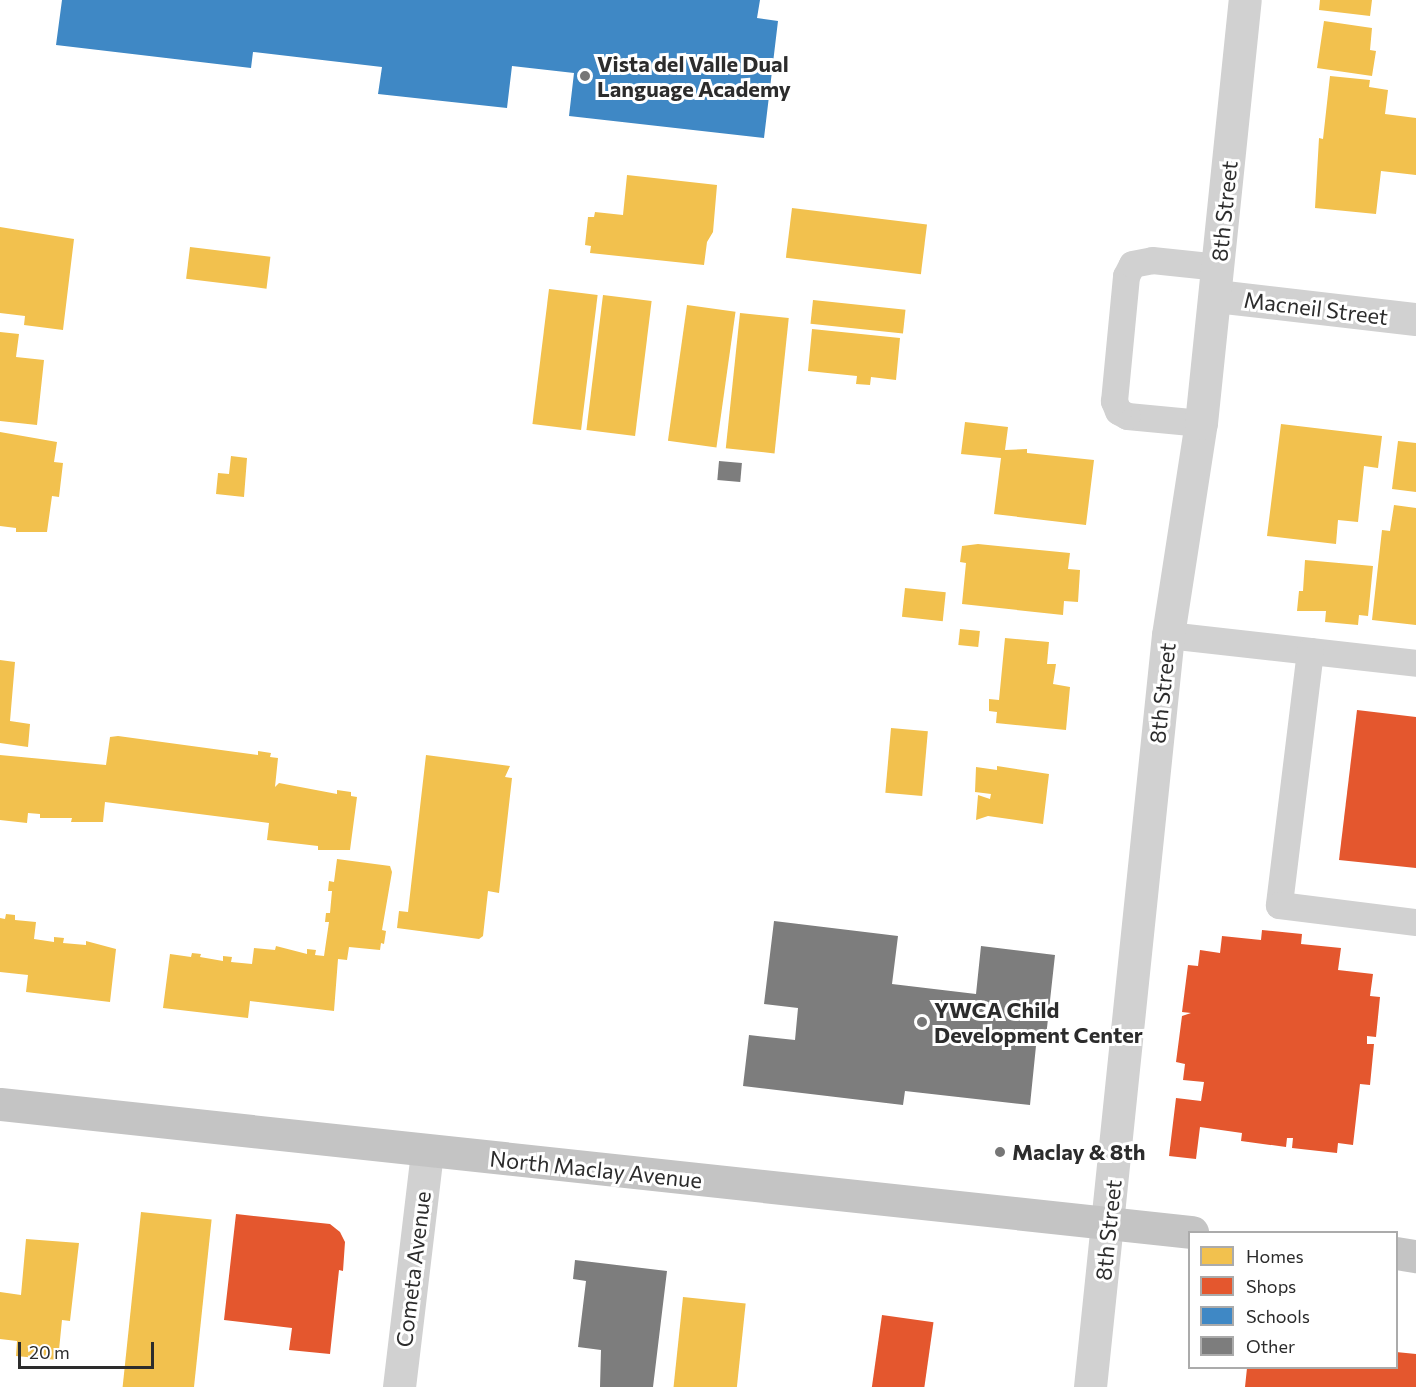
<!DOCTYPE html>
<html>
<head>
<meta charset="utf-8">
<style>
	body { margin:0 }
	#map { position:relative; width:1416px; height:1387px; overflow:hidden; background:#fff; font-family:Commissioner,sans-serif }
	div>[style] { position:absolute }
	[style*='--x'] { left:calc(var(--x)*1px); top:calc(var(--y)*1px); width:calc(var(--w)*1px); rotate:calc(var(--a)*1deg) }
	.homes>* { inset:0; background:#f2c14e; transform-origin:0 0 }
	.shops>* { inset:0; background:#e4572e; transform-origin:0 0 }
	.schools>* { inset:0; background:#3f88c5 }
	.building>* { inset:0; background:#7d7d7d; transform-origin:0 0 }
	.service>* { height:27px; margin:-13.5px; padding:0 13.5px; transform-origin:13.5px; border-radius:13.5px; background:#d1d1d1 }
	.minor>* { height:33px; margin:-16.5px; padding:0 16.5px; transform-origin:16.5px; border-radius:16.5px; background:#d1d1d1 }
	.tertiary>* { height:33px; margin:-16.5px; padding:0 16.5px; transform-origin:16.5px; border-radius:16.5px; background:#d1d1d1 }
	.primary>* { height:33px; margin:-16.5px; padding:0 16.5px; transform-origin:16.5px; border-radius:16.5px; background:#c4c4c4 }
	.dots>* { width:16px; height:16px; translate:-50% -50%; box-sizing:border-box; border:3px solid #fff; border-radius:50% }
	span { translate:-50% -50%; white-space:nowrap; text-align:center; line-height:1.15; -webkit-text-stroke:6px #fff; paint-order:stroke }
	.poi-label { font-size:22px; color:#2c2c2c; font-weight:700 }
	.left { translate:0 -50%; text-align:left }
	.street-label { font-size:22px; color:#2c2c2c }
	.legend { position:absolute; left:1188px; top:1231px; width:210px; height:138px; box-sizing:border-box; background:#fff; border:2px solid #ababab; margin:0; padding:8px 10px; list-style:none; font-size:18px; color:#2c2c2c }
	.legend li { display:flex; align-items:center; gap:12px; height:30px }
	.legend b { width:30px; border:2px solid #ababab }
	.scale { position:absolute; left:18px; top:1342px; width:136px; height:27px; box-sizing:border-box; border:3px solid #2c2c2c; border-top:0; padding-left:8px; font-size:18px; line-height:21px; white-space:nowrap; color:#2c2c2c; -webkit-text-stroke:4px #fff; paint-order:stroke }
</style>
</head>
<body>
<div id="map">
	<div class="homes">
		<div style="clip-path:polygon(1320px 0,1372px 0,1370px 16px,1319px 10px)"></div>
		<div style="clip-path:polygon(1324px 21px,1372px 28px,1370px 50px,1376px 51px,1372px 76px,1317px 68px)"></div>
		<div style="clip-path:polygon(1330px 76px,1370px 80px,1369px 87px,1388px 90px,1385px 114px,1416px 118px,1416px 175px,1381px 171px,1376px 214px,1315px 208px,1319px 138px,1323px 139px)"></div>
		<div style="clip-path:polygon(627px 175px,717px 185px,713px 232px,707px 242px,704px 265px,590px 253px,591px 246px,585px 245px,588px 217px,594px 217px,595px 212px,623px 215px)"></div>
		<div style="left:792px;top:208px;width:136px;height:50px;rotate:7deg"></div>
		<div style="clip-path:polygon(0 227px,74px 239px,63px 330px,24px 325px,25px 316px,0 313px)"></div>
		<div style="left:190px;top:247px;width:81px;height:32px;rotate:7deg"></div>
		<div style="left:549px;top:289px;width:49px;height:136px;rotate:7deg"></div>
		<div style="left:603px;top:295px;width:49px;height:136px;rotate:7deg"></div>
		<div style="left:813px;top:300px;width:93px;height:24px;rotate:6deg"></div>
		<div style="left:687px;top:305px;width:49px;height:137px;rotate:8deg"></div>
		<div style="left:740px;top:313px;width:49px;height:136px;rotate:6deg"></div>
		<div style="clip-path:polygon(812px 329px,900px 338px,896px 380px,871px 377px,870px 385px,856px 384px,857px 376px,808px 371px)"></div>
		<div style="clip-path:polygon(0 332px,19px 334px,16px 357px,44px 360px,37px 425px,0 421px)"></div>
		<div style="clip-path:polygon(965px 422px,1008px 427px,1005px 450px,1027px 449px,1027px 453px,1094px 460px,1086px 525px,994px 514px,1001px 458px,961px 454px)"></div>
		<div style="clip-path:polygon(1281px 424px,1382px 436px,1378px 468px,1364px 466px,1358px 522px,1338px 520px,1336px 544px,1267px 536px)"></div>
		<div style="clip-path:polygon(0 432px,57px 442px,54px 462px,63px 463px,59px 497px,52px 496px,47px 532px,16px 532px,16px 528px,0 526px)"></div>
		<div style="clip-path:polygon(1398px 441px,1416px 443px,1416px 492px,1392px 489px)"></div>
		<div style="clip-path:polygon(231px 456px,247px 458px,244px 497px,216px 494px,218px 473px,229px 474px)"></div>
		<div style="clip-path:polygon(1394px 505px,1416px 508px,1416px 625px,1372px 620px,1382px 530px,1390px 531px)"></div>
		<div style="clip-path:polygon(978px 544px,1070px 553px,1068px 569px,1080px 570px,1078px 602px,1064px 601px,1063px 615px,962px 604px,966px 563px,960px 562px,962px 546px)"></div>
		<div style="clip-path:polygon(1305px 560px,1373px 566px,1368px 616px,1359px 615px,1358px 625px,1325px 622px,1326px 611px,1297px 611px,1299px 591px,1303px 591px)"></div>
		<div style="left:905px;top:588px;width:41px;height:29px;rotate:6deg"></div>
		<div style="left:960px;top:629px;width:20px;height:16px;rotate:6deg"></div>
		<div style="clip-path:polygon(1005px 638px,1049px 642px,1047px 664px,1056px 664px,1053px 684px,1070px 687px,1066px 730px,996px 723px,997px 712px,989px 711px,989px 699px,999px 700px)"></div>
		<div style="clip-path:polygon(0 660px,15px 662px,10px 721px,30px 724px,28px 747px,0 743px)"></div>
		<div style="left:891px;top:728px;width:37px;height:65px;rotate:5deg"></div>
		<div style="clip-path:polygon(118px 736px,258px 755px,258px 751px,271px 753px,270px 757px,278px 758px,275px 787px,279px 783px,337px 794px,337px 790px,351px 792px,351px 796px,357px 797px,350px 850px,318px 850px,318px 846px,267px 840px,269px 823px,105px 802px,103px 822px,71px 822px,72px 818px,40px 818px,40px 814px,28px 813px,27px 823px,0 820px,0 755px,106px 765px,110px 737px)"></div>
		<div style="clip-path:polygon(426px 755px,510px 766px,505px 777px,512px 778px,499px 893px,488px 891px,483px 936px,479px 939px,397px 928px,399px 911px,408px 912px)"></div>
		<div style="clip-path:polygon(997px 766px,1049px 774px,1043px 824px,988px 816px,976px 820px,978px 795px,990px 799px,991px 794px,975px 792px,976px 767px,997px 770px)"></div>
		<div style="clip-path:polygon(337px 859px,390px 866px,392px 872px,382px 930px,386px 931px,384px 944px,381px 943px,380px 950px,349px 947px,347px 960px,338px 959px,334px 1011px,250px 1001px,248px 1018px,163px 1008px,170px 954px,191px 957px,192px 953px,201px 954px,200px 957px,223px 961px,223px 956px,232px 957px,231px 962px,252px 964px,254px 948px,275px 950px,276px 946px,307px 954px,307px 949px,316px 950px,315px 955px,324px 956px,329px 922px,325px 922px,326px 913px,330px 913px,332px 891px,328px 891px,329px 881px,334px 882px)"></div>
		<div style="clip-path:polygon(6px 914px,15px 915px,15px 920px,36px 922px,34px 939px,54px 942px,54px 937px,64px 938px,63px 943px,86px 945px,86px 941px,116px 949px,110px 1002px,26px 992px,28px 975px,0 972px,0 918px,5px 919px)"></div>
		<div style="left:141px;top:1212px;width:71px;height:176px;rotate:6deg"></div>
		<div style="clip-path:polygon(26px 1239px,79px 1243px,70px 1321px,62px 1320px,58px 1360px,16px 1356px,17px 1341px,0 1339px,0 1292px,21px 1295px)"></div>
		<div style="left:683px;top:1297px;width:63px;height:91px;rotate:6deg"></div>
	</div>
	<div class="shops">
		<div style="clip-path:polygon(1357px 710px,1416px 717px,1416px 868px,1339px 860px)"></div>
		<div style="clip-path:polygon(1262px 930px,1302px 934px,1301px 944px,1341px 948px,1338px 970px,1373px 974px,1370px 996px,1380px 997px,1376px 1037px,1367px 1036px,1367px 1044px,1374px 1044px,1370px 1085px,1360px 1084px,1353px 1145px,1338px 1143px,1337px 1153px,1292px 1148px,1293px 1138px,1287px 1138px,1286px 1147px,1241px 1141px,1242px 1133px,1200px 1127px,1196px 1159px,1169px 1156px,1176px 1098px,1201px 1101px,1204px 1082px,1183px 1080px,1185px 1064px,1176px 1062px,1182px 1016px,1191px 1013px,1182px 1012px,1188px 965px,1198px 966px,1200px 950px,1220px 953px,1222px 936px,1261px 940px)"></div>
		<div style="clip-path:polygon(236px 1214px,330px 1224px,340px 1232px,345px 1242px,343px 1271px,339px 1270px,330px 1354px,289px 1350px,292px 1328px,224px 1320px)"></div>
		<div style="left:882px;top:1315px;width:52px;height:73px;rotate:8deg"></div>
		<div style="clip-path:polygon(1396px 1352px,1416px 1354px,1416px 1387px,1245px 1387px,1247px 1368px,1396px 1368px)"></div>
	</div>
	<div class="schools">
		<div style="clip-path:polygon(62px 0,760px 0,757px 18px,778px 21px,764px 138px,569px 116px,574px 73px,512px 66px,507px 108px,378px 94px,382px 67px,253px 52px,251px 68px,56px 45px)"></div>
	</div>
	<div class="building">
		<div style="left:719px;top:461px;width:23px;height:19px;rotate:5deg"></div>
		<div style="clip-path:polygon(774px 921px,898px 936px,892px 984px,976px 994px,981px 946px,1055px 955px,1046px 1037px,1037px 1036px,1030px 1105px,905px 1091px,903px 1105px,743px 1086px,749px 1035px,795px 1040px,798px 1008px,764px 1004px)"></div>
		<div style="clip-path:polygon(575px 1260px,667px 1271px,653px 1387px,600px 1387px,601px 1350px,578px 1347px,586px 1281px,573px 1279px)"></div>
	</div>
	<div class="service">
		<div style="--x:1201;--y:423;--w:74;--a:-174.6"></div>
		<div style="--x:1127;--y:416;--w:10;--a:-151"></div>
		<div style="--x:1118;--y:411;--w:11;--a:-112"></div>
		<div style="--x:1114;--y:401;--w:126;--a:-84.5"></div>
		<div style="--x:1126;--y:276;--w:13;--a:-63"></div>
		<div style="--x:1132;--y:264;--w:20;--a:-11"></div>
		<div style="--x:1152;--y:260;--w:67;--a:6"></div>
		<div style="--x:1168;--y:635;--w:250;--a:6.4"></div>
		<div style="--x:1310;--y:651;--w:256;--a:97"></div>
		<div style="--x:1279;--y:905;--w:138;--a:7.1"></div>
	</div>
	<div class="minor">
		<div style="--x:1216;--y:296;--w:201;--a:6.6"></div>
		<div style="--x:399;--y:1387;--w:237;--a:-83.2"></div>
	</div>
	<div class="tertiary">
		<div style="--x:1090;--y:1387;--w:756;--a:-84.08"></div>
		<div style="--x:1168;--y:635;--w:215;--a:-81.2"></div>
		<div style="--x:1201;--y:423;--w:425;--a:-84.1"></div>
	</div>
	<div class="primary">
		<div style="--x:0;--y:1104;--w:1199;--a:6.13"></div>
		<div style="--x:1396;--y:1253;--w:20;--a:9"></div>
	</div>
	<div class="dots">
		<div style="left:585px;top:76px;background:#767676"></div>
		<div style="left:922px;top:1022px;background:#767676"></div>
		<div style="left:1000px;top:1152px;background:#767676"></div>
	</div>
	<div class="poi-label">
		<span class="left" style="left:597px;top:76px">Vista del Valle Dual<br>Language Academy</span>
		<span class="left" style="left:934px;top:1022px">YWCA Child<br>Development Center</span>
		<span class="left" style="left:1012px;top:1152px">Maclay &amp; 8th</span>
	</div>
	<div class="street-label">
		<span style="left:1224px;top:211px;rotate:-84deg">8th Street</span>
		<span style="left:1316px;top:308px;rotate:7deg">Macneil Street</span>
		<span style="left:1162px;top:693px;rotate:-84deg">8th Street</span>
		<span style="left:596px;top:1169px;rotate:6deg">North Maclay Avenue</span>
		<span style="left:1108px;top:1230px;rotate:-84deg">8th Street</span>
		<span style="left:413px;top:1269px;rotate:-83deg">Cometa Avenue</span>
	</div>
	<ul class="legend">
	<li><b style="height:16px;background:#f2c14e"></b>Homes</li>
	<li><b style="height:16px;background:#e4572e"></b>Shops</li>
	<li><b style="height:16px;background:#3f88c5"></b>Schools</li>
	<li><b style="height:16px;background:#7d7d7d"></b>Other</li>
	</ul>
	<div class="scale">20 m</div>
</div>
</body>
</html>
